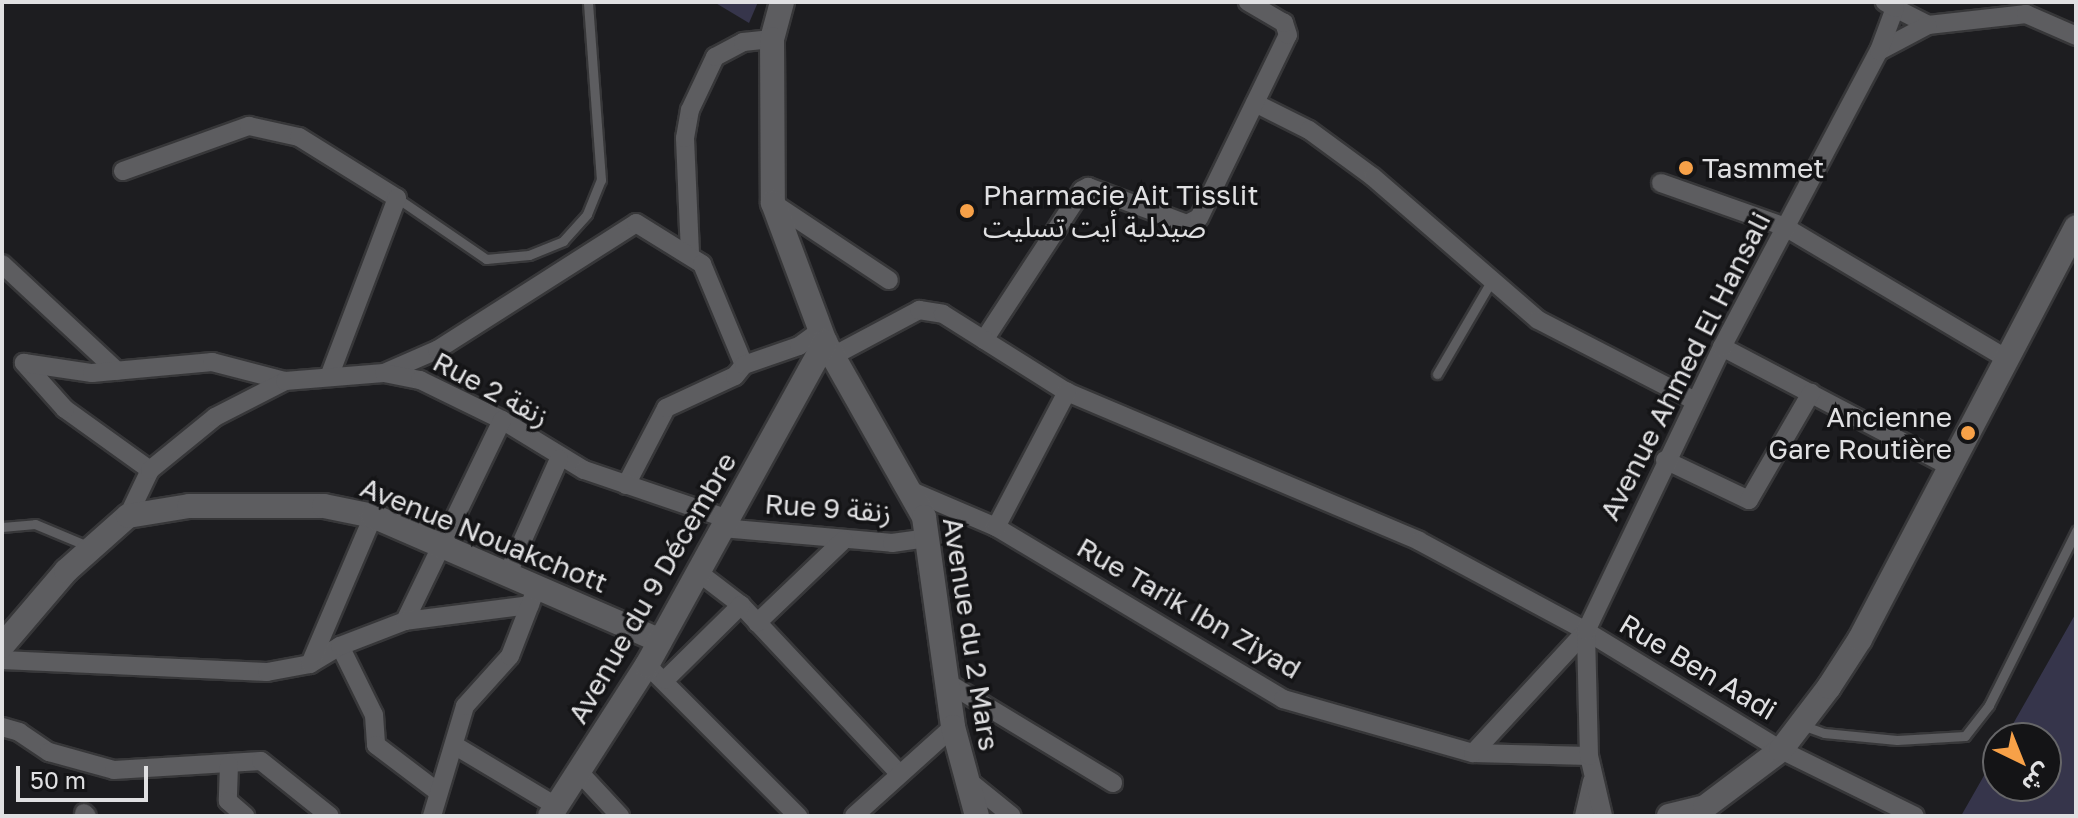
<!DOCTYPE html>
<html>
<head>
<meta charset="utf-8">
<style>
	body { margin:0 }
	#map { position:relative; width:2078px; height:818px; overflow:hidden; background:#1d1d20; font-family:"Golos Text","Noto Sans Arabic",sans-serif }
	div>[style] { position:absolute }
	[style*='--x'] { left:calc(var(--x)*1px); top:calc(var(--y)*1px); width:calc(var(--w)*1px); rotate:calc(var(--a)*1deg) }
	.green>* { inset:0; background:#36354b }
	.roads { filter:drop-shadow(2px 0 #373739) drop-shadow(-2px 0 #373739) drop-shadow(0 2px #373739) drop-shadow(0 -2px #373739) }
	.lane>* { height:9px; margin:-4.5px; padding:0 4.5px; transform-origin:4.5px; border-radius:4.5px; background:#5d5d60 }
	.street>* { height:18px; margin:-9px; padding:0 9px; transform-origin:9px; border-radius:9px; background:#5d5d60 }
	.secondary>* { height:24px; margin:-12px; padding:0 12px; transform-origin:12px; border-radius:12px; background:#5d5d60 }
	.dots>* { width:22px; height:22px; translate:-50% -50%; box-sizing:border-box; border:4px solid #141416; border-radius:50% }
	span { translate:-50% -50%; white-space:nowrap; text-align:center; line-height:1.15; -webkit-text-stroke:7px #141416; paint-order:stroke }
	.poi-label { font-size:28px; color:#e0e0e2 }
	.left { translate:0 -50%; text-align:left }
	.right { translate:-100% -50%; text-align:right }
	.street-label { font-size:28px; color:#e0e0e2 }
	.frame { position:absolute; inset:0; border:4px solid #e0e0e2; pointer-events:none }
	.north { position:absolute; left:1982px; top:722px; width:80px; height:80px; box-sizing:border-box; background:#141416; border:2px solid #666668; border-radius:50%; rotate:137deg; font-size:22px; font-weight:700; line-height:32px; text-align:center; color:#e0e0e2 }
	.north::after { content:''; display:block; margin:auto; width:28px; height:36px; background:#f7a148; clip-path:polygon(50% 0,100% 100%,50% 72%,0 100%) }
	.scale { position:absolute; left:16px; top:766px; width:132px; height:36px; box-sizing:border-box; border:4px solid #e0e0e2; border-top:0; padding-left:10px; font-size:24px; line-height:28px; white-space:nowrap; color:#e0e0e2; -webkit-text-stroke:6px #141416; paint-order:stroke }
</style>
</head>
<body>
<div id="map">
	<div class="green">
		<div style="clip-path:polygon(714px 2px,758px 2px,749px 23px)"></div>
		<div style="clip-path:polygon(2076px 613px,2076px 816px,1961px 816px,1998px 751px,1998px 786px,2046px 786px,2046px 738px,2005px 738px)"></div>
	</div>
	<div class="roads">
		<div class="lane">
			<div style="--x:397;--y:198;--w:108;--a:34.4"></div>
			<div style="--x:486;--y:259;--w:43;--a:-5.3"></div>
			<div style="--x:529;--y:255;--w:37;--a:-22"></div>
			<div style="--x:563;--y:241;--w:36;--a:-48"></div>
			<div style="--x:587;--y:214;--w:37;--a:-68"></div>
			<div style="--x:601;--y:180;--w:178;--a:-94.2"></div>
			<div style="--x:1437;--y:374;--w:111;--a:-59.7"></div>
			<div style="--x:2;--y:527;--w:33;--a:-5"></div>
			<div style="--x:35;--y:524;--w:60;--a:22.7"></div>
			<div style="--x:1802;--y:725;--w:23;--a:20"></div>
			<div style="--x:1824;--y:733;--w:73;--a:5.5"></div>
			<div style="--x:1897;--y:740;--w:68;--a:-3.4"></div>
			<div style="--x:1965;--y:736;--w:39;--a:-52"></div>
			<div style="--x:1989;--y:705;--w:195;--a:-63.4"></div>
		</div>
		<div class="street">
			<div style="--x:1895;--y:8;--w:37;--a:27"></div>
			<div style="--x:1928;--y:25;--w:99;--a:-6.4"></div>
			<div style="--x:2026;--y:14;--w:55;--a:23.7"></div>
			<div style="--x:1879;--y:51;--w:55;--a:-28"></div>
			<div style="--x:1255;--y:103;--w:60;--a:26.6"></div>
			<div style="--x:1309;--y:130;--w:79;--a:36.3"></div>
			<div style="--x:1373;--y:177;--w:218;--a:40.9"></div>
			<div style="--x:1538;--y:320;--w:177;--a:27.3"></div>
			<div style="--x:123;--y:171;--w:134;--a:-19.7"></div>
			<div style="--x:249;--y:126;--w:51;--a:12.4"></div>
			<div style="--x:299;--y:137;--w:115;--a:31.9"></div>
			<div style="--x:397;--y:198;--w:191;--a:110.8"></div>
			<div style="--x:1661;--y:183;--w:132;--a:19.5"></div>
			<div style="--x:1785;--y:227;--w:257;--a:30.7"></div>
			<div style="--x:773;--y:203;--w:139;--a:33.6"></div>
			<div style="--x:690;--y:253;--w:115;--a:-92.5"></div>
			<div style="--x:685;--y:138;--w:28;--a:-80"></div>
			<div style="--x:690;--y:110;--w:59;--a:-64.7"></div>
			<div style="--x:715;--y:57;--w:32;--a:-28"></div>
			<div style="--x:743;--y:42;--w:29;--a:-6"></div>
			<div style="--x:2;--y:264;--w:157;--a:42.9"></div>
			<div style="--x:984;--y:340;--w:179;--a:-56.8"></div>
			<div style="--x:1082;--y:190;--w:7;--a:-27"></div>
			<div style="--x:1088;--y:187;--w:106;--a:20.5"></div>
			<div style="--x:1187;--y:224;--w:13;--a:-27"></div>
			<div style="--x:1199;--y:218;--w:203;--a:-64.1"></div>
			<div style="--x:1288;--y:35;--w:13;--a:-108"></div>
			<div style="--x:1284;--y:23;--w:42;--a:-149.7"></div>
			<div style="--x:1722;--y:347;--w:259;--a:27.7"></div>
			<div style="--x:833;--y:356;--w:98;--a:-28.1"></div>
			<div style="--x:919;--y:310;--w:24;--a:9"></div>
			<div style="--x:943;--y:314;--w:146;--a:32.2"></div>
			<div style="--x:1067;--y:392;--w:382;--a:22.9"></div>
			<div style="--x:1419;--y:541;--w:190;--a:28.3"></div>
			<div style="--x:1586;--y:631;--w:228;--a:31.4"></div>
			<div style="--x:1781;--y:750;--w:149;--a:26.2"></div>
			<div style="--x:384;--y:373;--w:58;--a:-23.5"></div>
			<div style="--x:437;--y:350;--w:236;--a:-32.5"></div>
			<div style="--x:636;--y:223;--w:78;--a:31.8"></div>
			<div style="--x:702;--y:264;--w:109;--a:67.4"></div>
			<div style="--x:1665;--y:460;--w:93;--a:25.5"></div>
			<div style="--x:1749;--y:500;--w:124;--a:-59.9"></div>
			<div style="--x:150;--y:470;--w:105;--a:-144.3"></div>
			<div style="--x:65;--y:409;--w:62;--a:-131.7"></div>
			<div style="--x:24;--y:363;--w:69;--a:8.4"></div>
			<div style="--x:92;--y:373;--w:121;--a:-5.2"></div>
			<div style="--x:212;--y:362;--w:75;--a:14.6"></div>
			<div style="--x:626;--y:485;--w:87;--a:-62.5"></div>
			<div style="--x:666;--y:408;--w:76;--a:-24.9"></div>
			<div style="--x:735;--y:376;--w:14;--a:-51"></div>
			<div style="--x:744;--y:365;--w:58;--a:-19.1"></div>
			<div style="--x:799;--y:346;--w:26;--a:-36"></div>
			<div style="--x:914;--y:492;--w:89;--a:23.1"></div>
			<div style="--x:996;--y:527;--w:335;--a:30.9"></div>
			<div style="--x:1283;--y:699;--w:198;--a:15.9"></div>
			<div style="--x:1473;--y:753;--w:116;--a:1.5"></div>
			<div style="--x:128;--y:516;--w:51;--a:-64.4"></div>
			<div style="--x:150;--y:470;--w:84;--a:-39.2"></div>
			<div style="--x:215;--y:417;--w:79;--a:-27.2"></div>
			<div style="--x:285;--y:381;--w:99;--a:-4.6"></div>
			<div style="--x:384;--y:373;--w:37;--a:11"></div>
			<div style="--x:420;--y:380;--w:91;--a:26"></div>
			<div style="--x:502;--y:420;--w:96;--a:31.4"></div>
			<div style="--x:584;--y:470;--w:152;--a:18.8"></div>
			<div style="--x:996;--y:527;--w:153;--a:-62.3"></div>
			<div style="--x:722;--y:528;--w:171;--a:5"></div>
			<div style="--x:892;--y:543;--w:37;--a:-8"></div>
			<div style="--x:698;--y:572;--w:54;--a:37.5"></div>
			<div style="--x:741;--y:605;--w:231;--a:46.8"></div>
			<div style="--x:508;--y:573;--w:125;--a:-65.9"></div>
			<div style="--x:405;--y:621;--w:223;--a:-64.2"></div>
			<div style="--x:757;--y:623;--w:120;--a:-43.7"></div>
			<div style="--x:340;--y:646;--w:77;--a:63.8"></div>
			<div style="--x:374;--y:715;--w:30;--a:86"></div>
			<div style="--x:376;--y:745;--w:78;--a:37.2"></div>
			<div style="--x:2;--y:660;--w:265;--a:2.6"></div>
			<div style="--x:267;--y:672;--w:44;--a:-10.5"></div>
			<div style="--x:310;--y:664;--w:35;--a:-31"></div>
			<div style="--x:340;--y:646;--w:70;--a:-21"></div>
			<div style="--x:405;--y:621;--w:126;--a:-7.3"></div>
			<div style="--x:310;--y:664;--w:161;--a:-66.9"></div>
			<div style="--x:647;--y:665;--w:214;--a:45"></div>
			<div style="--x:665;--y:680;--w:107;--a:-44.6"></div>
			<div style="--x:948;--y:683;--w:193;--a:31.2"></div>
			<div style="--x:2;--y:727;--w:18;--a:16"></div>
			<div style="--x:19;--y:732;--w:36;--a:34"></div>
			<div style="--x:49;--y:752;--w:67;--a:15.5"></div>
			<div style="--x:114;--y:770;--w:147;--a:-3.5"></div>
			<div style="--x:261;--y:761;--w:88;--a:38.6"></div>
			<div style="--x:454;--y:745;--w:119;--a:30.9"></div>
			<div style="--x:1473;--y:753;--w:166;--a:-47.2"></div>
			<div style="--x:229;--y:765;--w:36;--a:92"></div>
			<div style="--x:228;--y:801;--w:23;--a:41"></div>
			<div style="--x:580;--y:773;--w:59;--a:47.1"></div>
			<div style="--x:965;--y:778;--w:60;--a:39"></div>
			<div style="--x:84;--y:813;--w:4;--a:45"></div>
			<div style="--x:432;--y:816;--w:115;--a:-73.3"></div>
			<div style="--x:465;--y:706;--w:67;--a:-48"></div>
			<div style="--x:510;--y:656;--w:66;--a:-68.8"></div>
			<div style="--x:854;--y:816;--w:133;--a:-42"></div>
			<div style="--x:1584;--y:816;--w:35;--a:-77"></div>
			<div style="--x:1603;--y:816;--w:62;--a:-103.1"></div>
			<div style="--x:1589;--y:756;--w:125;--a:-91.4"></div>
			<div style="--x:1586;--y:631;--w:315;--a:-64.4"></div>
			<div style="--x:1722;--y:347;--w:335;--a:-62.1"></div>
			<div style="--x:1879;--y:51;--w:46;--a:-69.6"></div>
			<div style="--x:1895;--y:8;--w:12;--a:-149"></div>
		</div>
		<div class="secondary">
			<div style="--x:782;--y:2;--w:38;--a:105"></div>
			<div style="--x:772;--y:39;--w:164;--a:89.7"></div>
			<div style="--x:773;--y:203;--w:148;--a:69.5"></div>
			<div style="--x:825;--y:342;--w:201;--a:60.5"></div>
			<div style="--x:924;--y:517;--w:212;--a:82.1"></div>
			<div style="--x:953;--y:727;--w:92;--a:74.9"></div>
			<div style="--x:2;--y:646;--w:99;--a:-49.5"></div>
			<div style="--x:66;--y:571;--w:83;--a:-41.6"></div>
			<div style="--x:128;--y:516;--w:62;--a:-9.3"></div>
			<div style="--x:189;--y:506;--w:135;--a:0"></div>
			<div style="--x:324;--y:506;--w:50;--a:11.5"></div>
			<div style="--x:373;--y:516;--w:313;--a:23.5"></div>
			<div style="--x:550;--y:816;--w:179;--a:-57.3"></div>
			<div style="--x:647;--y:665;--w:369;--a:-61.1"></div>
			<div style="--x:1669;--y:816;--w:37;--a:-14"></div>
			<div style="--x:1705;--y:807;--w:95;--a:-36.9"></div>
			<div style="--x:1781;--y:750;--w:79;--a:-52.7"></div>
			<div style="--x:1829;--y:687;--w:57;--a:-57.1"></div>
			<div style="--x:1860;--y:639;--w:465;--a:-62.3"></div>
		</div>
	</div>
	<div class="dots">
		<div style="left:1686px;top:168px;background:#f7a148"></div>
		<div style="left:967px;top:211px;background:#f7a148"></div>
		<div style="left:1968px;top:433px;background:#f7a148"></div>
	</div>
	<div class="poi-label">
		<span class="left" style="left:1702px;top:168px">Tasmmet</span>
		<span class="left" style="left:983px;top:211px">Pharmacie Ait Tisslit<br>صيدلية أيت تسليت</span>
		<span class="right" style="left:1952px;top:433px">Ancienne<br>Gare Routière</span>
	</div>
	<div class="street-label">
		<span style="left:1685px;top:366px;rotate:-63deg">Avenue Ahmed El Hansali</span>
		<span style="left:491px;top:389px;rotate:28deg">Rue 2 زنقة</span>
		<span style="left:828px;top:508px;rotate:4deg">Rue 9 زنقة</span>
		<span style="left:484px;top:535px;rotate:22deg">Avenue Nouakchott</span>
		<span style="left:652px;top:588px;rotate:-60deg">Avenue du 9 Décembre</span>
		<span style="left:1189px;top:608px;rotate:30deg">Rue Tarik Ibn Ziyad</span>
		<span style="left:971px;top:634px;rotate:81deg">Avenue du 2 Mars</span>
		<span style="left:1698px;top:667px;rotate:31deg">Rue Ben Aadi</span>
	</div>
	<div class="frame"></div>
	<div class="north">ش</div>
	<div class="scale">50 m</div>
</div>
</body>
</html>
